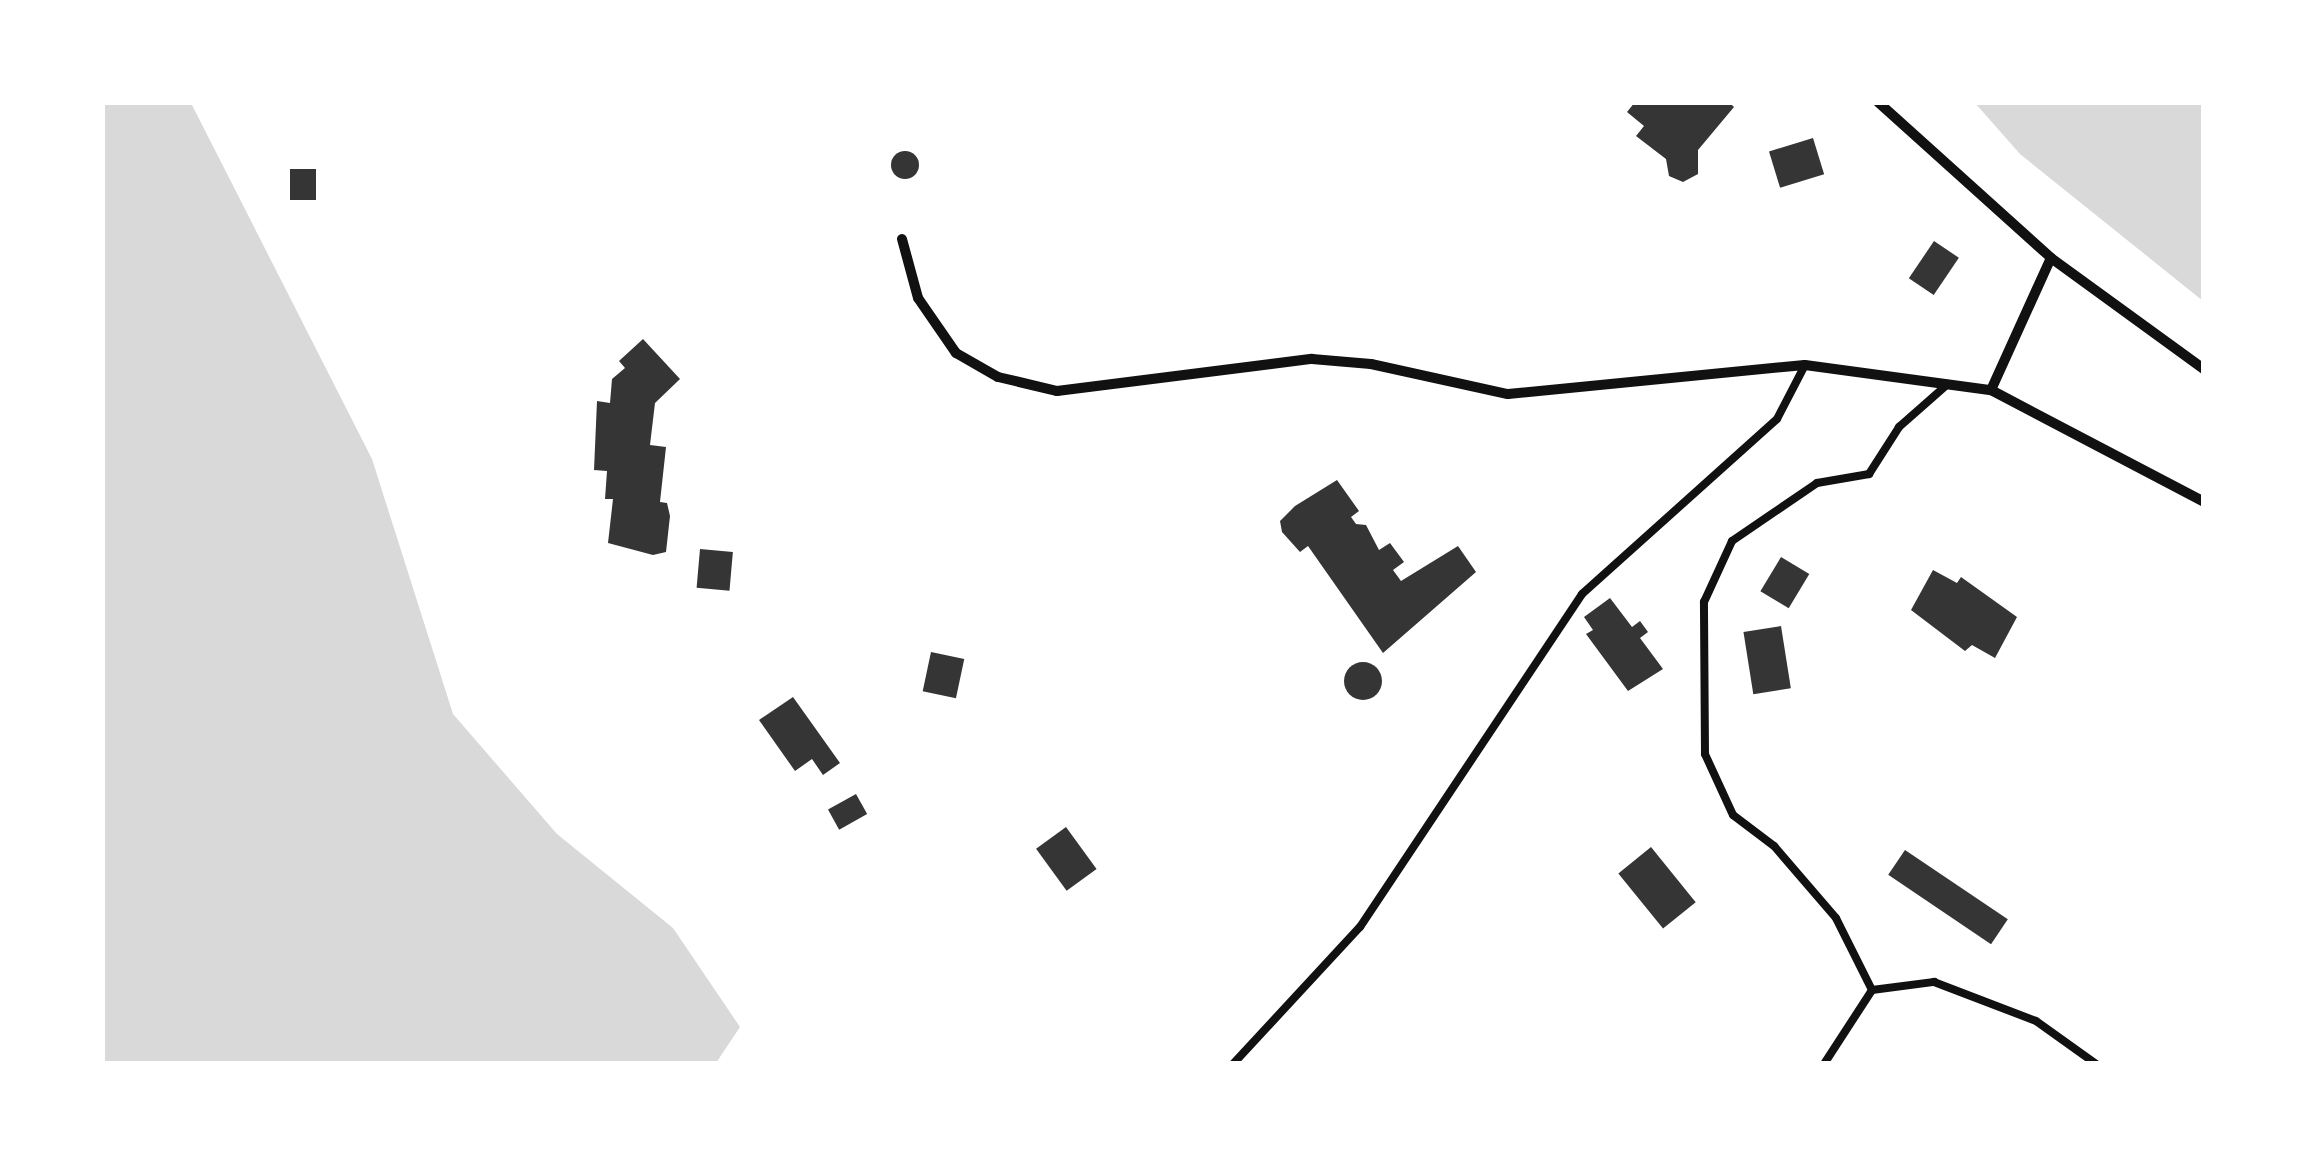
<!DOCTYPE html>
<html>
<head>
<meta charset="utf-8">
<style>
	body { margin:0 }
	#map { position:relative; width:2306px; height:1166px; overflow:hidden; background:#fff; font-family:Lato,sans-serif }
	div>[style] { position:absolute }
	[style*='--x'] { left:calc(var(--x)*1px); top:calc(var(--y)*1px); width:calc(var(--w)*1px); rotate:calc(var(--a)*1deg) }
	.water>* { inset:0; background:#d9d9d9 }
	.building>* { inset:0; background:#353535; transform-origin:0 0 }
	.round { border-radius:50% }
	.service>* { height:8px; margin:-4px; padding:0 4px; transform-origin:4px; border-radius:4px; background:#111 }
	.minor>* { height:10px; margin:-5px; padding:0 5px; transform-origin:5px; border-radius:5px; background:#111 }
	span { translate:-50% -50%; white-space:nowrap; text-align:center; line-height:1.15; -webkit-text-stroke:9px #fff; paint-order:stroke }
	.frame { position:absolute; inset:0; border:105px solid #fff; pointer-events:none }
</style>
</head>
<body>
<div id="map">
	<div class="water">
		<div style="clip-path:polygon(102px 103px,191px 103px,372px 459px,453px 714px,557px 834px,673px 928px,740px 1027px,716px 1063px,103px 1063px)"></div>
		<div style="clip-path:polygon(1975px 103px,2203px 103px,2203px 301px,2020px 154px)"></div>
	</div>
	<div class="building">
		<div style="clip-path:polygon(1635px 102px,1729px 102px,1734px 107px,1698px 150px,1698px 174px,1683px 182px,1669px 176px,1666px 159px,1636px 136px,1644px 126px,1627px 112px)"></div>
		<div style="left:1813px;top:138px;width:38px;height:46px;rotate:73deg"></div>
		<div class="round" style="left:891px;top:151px;width:28px;height:28px"></div>
		<div style="left:290px;top:169px;width:26px;height:31px"></div>
		<div style="left:1934px;top:241px;width:30px;height:45px;rotate:34deg"></div>
		<div style="clip-path:polygon(643px 339px,680px 379px,655px 403px,650px 445px,666px 447px,660px 502px,667px 503px,670px 516px,666px 552px,653px 555px,608px 543px,613px 499px,605px 499px,607px 471px,594px 470px,597px 401px,610px 403px,612px 379px,625px 368px,619px 361px)"></div>
		<div style="clip-path:polygon(1337px 480px,1359px 511px,1351px 517px,1356px 524px,1366px 525px,1379px 550px,1390px 543px,1404px 562px,1393px 570px,1401px 581px,1458px 546px,1476px 572px,1383px 653px,1308px 546px,1300px 552px,1282px 532px,1280px 521px,1295px 506px)"></div>
		<div style="left:700px;top:549px;width:33px;height:39px;rotate:5deg"></div>
		<div style="left:1781px;top:557px;width:33px;height:40px;rotate:31deg"></div>
		<div style="clip-path:polygon(1933px 570px,1957px 583px,1961px 577px,2017px 617px,1995px 658px,1972px 645px,1965px 651px,1911px 610px)"></div>
		<div style="clip-path:polygon(1610px 598px,1632px 627px,1640px 621px,1648px 632px,1640px 638px,1663px 669px,1628px 691px,1586px 634px,1593px 630px,1584px 617px)"></div>
		<div style="left:1781px;top:626px;width:63px;height:38px;rotate:81deg"></div>
		<div style="left:931px;top:652px;width:34px;height:40px;rotate:12deg"></div>
		<div class="round" style="left:1344px;top:662px;width:38px;height:38px"></div>
		<div style="clip-path:polygon(793px 697px,840px 763px,823px 775px,812px 759px,795px 771px,759px 720px)"></div>
		<div style="left:856px;top:794px;width:23px;height:32px;rotate:61deg"></div>
		<div style="left:1066px;top:827px;width:52px;height:37px;rotate:54deg"></div>
		<div style="left:1651px;top:847px;width:71px;height:42px;rotate:51deg"></div>
		<div style="left:1905px;top:850px;width:124px;height:30px;rotate:34deg"></div>
	</div>
	<div class="service">
		<div style="--x:1872;--y:990;--w:80;--a:-116.6"></div>
		<div style="--x:1836;--y:918;--w:95;--a:-130.7"></div>
		<div style="--x:1774;--y:846;--w:51;--a:-142.9"></div>
		<div style="--x:1733;--y:815;--w:67;--a:-114.7"></div>
		<div style="--x:1705;--y:754;--w:152;--a:-90.4"></div>
		<div style="--x:1704;--y:602;--w:67;--a:-65.3"></div>
		<div style="--x:1732;--y:541;--w:103;--a:-34.3"></div>
		<div style="--x:1817;--y:483;--w:53;--a:-9.8"></div>
		<div style="--x:1869;--y:474;--w:56;--a:-57.4"></div>
		<div style="--x:1899;--y:427;--w:65;--a:-41.3"></div>
		<div style="--x:1233;--y:1064;--w:187;--a:-47.2"></div>
		<div style="--x:1360;--y:927;--w:400;--a:-56.3"></div>
		<div style="--x:1582;--y:594;--w:262;--a:-41.9"></div>
		<div style="--x:1777;--y:419;--w:61;--a:-62.6"></div>
		<div style="--x:1824;--y:1064;--w:88;--a:-57"></div>
		<div style="--x:1872;--y:990;--w:63;--a:-7.4"></div>
		<div style="--x:1934;--y:982;--w:109;--a:20.9"></div>
		<div style="--x:2036;--y:1021;--w:74;--a:35.6"></div>
	</div>
	<div class="minor">
		<div style="--x:1878;--y:102;--w:233;--a:42"></div>
		<div style="--x:2051;--y:258;--w:189;--a:36"></div>
		<div style="--x:902;--y:239;--w:61;--a:74.8"></div>
		<div style="--x:918;--y:298;--w:67;--a:55.4"></div>
		<div style="--x:956;--y:353;--w:48;--a:29.7"></div>
		<div style="--x:998;--y:377;--w:61;--a:13.3"></div>
		<div style="--x:1057;--y:391;--w:257;--a:-7.2"></div>
		<div style="--x:1312;--y:359;--w:59;--a:4.8"></div>
		<div style="--x:1371;--y:364;--w:140;--a:12.4"></div>
		<div style="--x:1508;--y:394;--w:298;--a:-5.6"></div>
		<div style="--x:1805;--y:365;--w:188;--a:7.7"></div>
		<div style="--x:1991;--y:390;--w:241;--a:27.7"></div>
		<div style="--x:1991;--y:390;--w:145;--a:-65.6"></div>
	</div>
	<div class="frame"></div>
</div>
</body>
</html>
